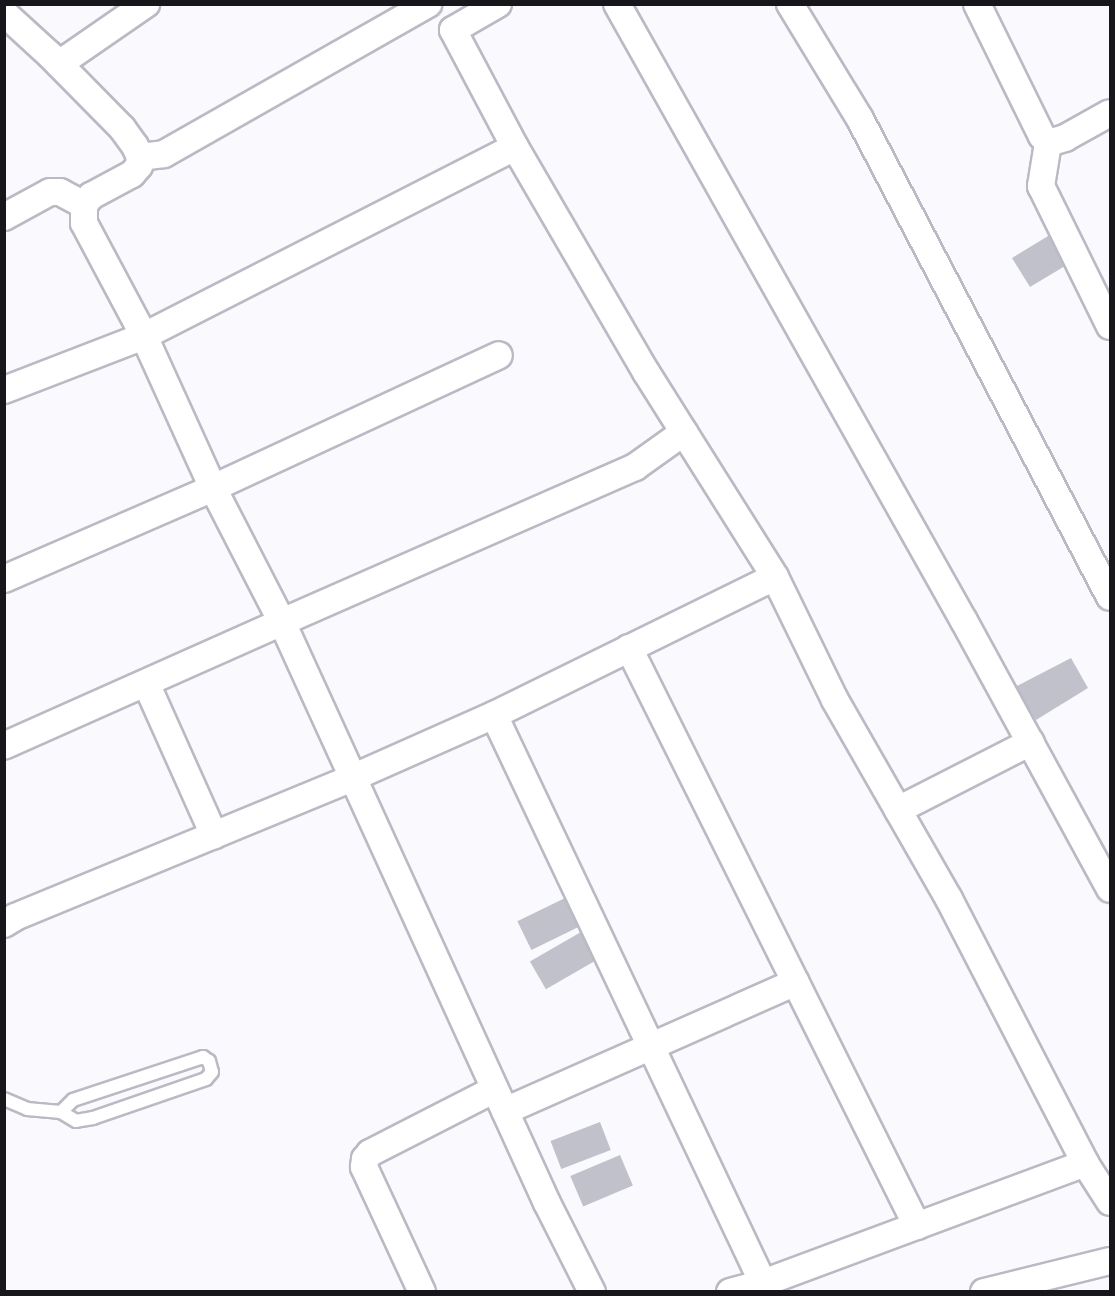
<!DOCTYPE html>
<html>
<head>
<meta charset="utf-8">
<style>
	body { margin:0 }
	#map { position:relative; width:1115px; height:1296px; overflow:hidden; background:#f9f9fe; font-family:"Space Grotesk",sans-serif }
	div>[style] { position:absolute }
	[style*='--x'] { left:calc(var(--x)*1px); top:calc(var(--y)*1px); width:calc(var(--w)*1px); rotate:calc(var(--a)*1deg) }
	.building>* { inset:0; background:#c1c1cc; transform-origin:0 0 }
	.roads { filter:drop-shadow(2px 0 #babac4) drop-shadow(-2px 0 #babac4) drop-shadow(0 2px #babac4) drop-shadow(0 -2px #babac4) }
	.service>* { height:12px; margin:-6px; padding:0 6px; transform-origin:6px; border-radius:6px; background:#fff }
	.minor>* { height:26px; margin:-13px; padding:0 13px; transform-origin:13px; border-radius:13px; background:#fff }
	span { translate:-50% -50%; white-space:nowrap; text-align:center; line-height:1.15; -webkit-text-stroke:6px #fff; paint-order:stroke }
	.frame { position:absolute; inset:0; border:6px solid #17171b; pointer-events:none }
</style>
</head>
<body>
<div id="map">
	<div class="building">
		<div style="clip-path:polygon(1053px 233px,1063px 250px,1057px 253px,1065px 266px,1030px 287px,1012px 258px)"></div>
		<div style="clip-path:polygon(1071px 658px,1088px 688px,1036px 720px,1015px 687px)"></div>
		<div style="left:565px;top:898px;width:32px;height:53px;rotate:64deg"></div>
		<div style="left:581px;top:932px;width:32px;height:59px;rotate:60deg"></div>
		<div style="left:600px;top:1122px;width:30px;height:53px;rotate:69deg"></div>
		<div style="left:620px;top:1155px;width:33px;height:54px;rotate:67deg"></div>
	</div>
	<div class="roads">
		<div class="service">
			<div style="--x:203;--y:1057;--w:7;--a:34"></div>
			<div style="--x:209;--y:1061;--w:11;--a:75"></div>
			<div style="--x:212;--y:1072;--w:9;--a:131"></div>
			<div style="--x:206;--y:1079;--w:120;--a:161"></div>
			<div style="--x:93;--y:1118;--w:17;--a:170"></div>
			<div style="--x:76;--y:1121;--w:17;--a:-149"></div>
			<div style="--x:61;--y:1112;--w:17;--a:-45"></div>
			<div style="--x:73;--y:1100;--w:137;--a:-18.3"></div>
			<div style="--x:4;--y:1099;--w:25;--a:23"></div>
			<div style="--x:27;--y:1109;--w:34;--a:5"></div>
		</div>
		<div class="minor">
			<div style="--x:498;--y:4;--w:52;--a:150"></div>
			<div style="--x:453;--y:30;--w:132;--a:62.1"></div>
			<div style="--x:515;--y:147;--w:260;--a:59.8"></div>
			<div style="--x:646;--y:372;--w:242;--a:57.8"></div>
			<div style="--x:617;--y:4;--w:708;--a:60.65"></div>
			<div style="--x:964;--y:621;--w:305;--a:61.4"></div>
			<div style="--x:790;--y:4;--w:135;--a:58.7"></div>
			<div style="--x:860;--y:119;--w:539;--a:62.39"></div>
			<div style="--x:977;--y:4;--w:147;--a:63.8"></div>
			<div style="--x:1042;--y:136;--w:9;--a:49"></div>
			<div style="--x:1048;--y:143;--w:18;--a:-16"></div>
			<div style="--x:1065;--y:138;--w:51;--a:-29.1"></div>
			<div style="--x:4;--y:13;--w:62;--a:42.4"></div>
			<div style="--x:50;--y:55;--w:103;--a:45.4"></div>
			<div style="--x:122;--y:128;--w:22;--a:54"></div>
			<div style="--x:135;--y:146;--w:12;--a:66"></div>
			<div style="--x:140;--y:157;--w:9;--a:96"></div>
			<div style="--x:139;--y:166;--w:11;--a:131"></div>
			<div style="--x:132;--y:174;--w:47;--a:151.8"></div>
			<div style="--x:91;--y:196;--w:11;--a:128"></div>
			<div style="--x:84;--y:205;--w:18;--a:90"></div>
			<div style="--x:84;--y:223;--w:128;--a:62"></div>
			<div style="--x:144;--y:336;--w:167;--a:65.6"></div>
			<div style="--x:213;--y:488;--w:151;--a:62.8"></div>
			<div style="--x:282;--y:622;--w:304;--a:156"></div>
			<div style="--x:59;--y:64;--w:106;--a:-34.6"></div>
			<div style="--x:1048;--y:143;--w:44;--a:99.2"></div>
			<div style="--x:1041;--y:186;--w:156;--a:63.8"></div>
			<div style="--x:140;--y:157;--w:24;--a:-7"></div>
			<div style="--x:164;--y:154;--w:304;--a:-29.6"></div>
			<div style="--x:4;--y:217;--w:52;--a:-28.5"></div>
			<div style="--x:50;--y:192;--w:10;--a:0"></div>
			<div style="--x:60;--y:192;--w:27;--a:28"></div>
			<div style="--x:4;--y:390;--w:150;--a:-21.1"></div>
			<div style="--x:144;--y:336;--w:416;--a:-27"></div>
			<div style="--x:4;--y:579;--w:228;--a:-23.5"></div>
			<div style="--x:213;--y:488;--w:315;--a:-24.9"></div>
			<div style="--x:629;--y:648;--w:646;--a:63.51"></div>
			<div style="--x:146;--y:683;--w:167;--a:65.9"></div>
			<div style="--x:494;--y:715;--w:628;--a:64.66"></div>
			<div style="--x:898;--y:810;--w:149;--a:-27.1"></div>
			<div style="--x:4;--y:924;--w:13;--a:-32"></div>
			<div style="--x:15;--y:917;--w:367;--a:-22.4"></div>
			<div style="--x:354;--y:777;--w:153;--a:-23.9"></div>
			<div style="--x:494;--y:715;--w:313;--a:-26.2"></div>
			<div style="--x:775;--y:577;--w:137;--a:64"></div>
			<div style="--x:835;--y:700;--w:229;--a:60.2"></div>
			<div style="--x:949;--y:899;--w:297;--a:62.7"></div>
			<div style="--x:1085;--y:1163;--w:46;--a:57.3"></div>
			<div style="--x:505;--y:1111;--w:318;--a:-23.9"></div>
			<div style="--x:422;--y:1292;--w:138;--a:-114.9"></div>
			<div style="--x:364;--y:1167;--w:8;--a:-83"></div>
			<div style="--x:365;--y:1159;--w:8;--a:-50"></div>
			<div style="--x:370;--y:1153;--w:140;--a:-27.1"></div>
			<div style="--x:592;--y:1292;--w:100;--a:-116.8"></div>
			<div style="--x:547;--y:1203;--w:639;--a:-114.52"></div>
			<div style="--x:282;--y:622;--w:386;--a:-23.7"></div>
			<div style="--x:635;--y:467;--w:60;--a:-35.5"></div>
			<div style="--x:730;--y:1292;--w:34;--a:-15"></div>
			<div style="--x:763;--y:1283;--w:344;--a:-20.4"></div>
			<div style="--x:984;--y:1292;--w:130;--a:-13.8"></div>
		</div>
	</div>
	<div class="frame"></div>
</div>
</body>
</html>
